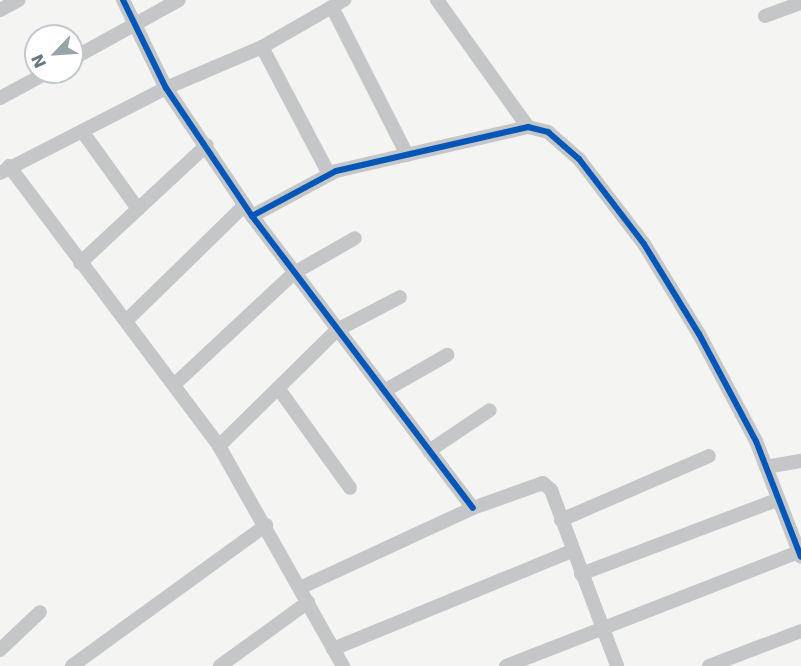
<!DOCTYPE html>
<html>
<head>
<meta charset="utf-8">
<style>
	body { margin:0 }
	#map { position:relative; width:801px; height:666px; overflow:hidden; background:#f4f4f3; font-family:"DejaVu Sans",sans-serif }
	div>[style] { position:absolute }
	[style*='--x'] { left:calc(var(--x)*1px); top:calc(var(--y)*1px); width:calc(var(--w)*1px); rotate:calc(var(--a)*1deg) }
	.street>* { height:14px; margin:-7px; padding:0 7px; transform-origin:7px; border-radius:7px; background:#c4c6c7 }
	.cycleway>* { height:6px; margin:-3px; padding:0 3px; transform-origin:3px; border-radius:3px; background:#0057b8 }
	span { translate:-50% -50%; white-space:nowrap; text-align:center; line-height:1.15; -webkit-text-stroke:6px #fff; paint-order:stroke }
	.north { position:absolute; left:24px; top:24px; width:60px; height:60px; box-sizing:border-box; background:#fff; border:2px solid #c2c9cc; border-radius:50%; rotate:245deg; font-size:16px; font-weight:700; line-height:24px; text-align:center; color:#677980 }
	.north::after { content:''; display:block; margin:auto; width:21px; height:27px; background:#98a4a8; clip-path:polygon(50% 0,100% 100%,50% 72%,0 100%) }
</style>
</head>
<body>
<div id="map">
	<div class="street">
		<div style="--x:123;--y:0;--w:98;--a:64"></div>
		<div style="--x:166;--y:88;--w:154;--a:56.1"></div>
		<div style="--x:252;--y:216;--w:366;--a:52.9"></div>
		<div style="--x:437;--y:0;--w:156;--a:54.4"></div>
		<div style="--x:332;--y:7;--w:166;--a:63.1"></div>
		<div style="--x:0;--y:10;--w:21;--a:-28"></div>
		<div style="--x:765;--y:16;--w:38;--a:-20"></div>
		<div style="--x:262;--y:47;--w:144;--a:62.2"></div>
		<div style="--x:72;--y:59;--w:122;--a:-28.9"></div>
		<div style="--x:0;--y:98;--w:55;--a:-28.4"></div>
		<div style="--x:82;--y:131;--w:96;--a:54.3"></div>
		<div style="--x:9;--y:166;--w:350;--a:53.1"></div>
		<div style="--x:219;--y:446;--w:253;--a:60.6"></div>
		<div style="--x:0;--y:173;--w:186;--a:-27.1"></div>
		<div style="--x:166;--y:88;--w:104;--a:-23.1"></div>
		<div style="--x:262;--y:47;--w:95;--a:-29.8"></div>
		<div style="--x:252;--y:216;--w:95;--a:-28.2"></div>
		<div style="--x:336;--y:171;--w:197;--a:-12.9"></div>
		<div style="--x:528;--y:127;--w:21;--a:14"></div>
		<div style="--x:548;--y:132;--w:41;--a:41.1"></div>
		<div style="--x:579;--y:159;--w:107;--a:52.6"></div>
		<div style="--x:644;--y:244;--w:105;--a:58.6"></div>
		<div style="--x:699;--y:334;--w:121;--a:62"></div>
		<div style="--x:756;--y:441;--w:124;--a:68.8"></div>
		<div style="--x:80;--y:263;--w:173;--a:-42.9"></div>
		<div style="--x:126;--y:321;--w:166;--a:-44.3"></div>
		<div style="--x:176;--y:383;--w:161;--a:-43"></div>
		<div style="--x:294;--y:273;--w:70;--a:-29.8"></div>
		<div style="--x:278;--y:388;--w:123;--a:54.2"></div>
		<div style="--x:384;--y:391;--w:73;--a:-29.7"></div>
		<div style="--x:219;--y:446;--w:165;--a:-44.5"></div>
		<div style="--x:337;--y:330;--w:71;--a:-27.6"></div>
		<div style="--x:429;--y:451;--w:73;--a:-33.9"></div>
		<div style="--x:766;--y:467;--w:36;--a:-10"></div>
		<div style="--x:561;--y:520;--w:161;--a:-23.4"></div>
		<div style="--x:581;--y:574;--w:210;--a:-20.7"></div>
		<div style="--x:302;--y:587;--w:188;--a:-24.8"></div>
		<div style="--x:473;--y:508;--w:74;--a:-19.7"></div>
		<div style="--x:543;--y:483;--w:11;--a:41"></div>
		<div style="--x:551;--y:490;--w:188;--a:69.4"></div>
		<div style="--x:333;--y:649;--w:258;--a:-22.3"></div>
		<div style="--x:0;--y:650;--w:55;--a:-43.5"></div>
		<div style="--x:72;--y:666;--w:240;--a:-36"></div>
		<div style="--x:220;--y:666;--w:109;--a:-36"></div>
		<div style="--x:506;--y:666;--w:314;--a:-21.3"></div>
		<div style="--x:709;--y:666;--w:98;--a:-20.8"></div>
	</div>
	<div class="cycleway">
		<div style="--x:123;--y:0;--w:98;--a:64"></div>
		<div style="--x:166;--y:88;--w:154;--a:56.1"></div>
		<div style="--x:252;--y:216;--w:366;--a:52.9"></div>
		<div style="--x:252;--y:216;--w:95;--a:-28.2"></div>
		<div style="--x:336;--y:171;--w:197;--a:-12.9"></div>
		<div style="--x:528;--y:127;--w:21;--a:14"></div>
		<div style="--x:548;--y:132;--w:41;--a:41.1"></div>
		<div style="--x:579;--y:159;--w:107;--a:52.6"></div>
		<div style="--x:644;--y:244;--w:105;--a:58.6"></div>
		<div style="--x:699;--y:334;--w:121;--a:62"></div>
		<div style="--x:756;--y:441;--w:124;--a:68.8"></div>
	</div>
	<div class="north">N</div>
</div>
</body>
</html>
